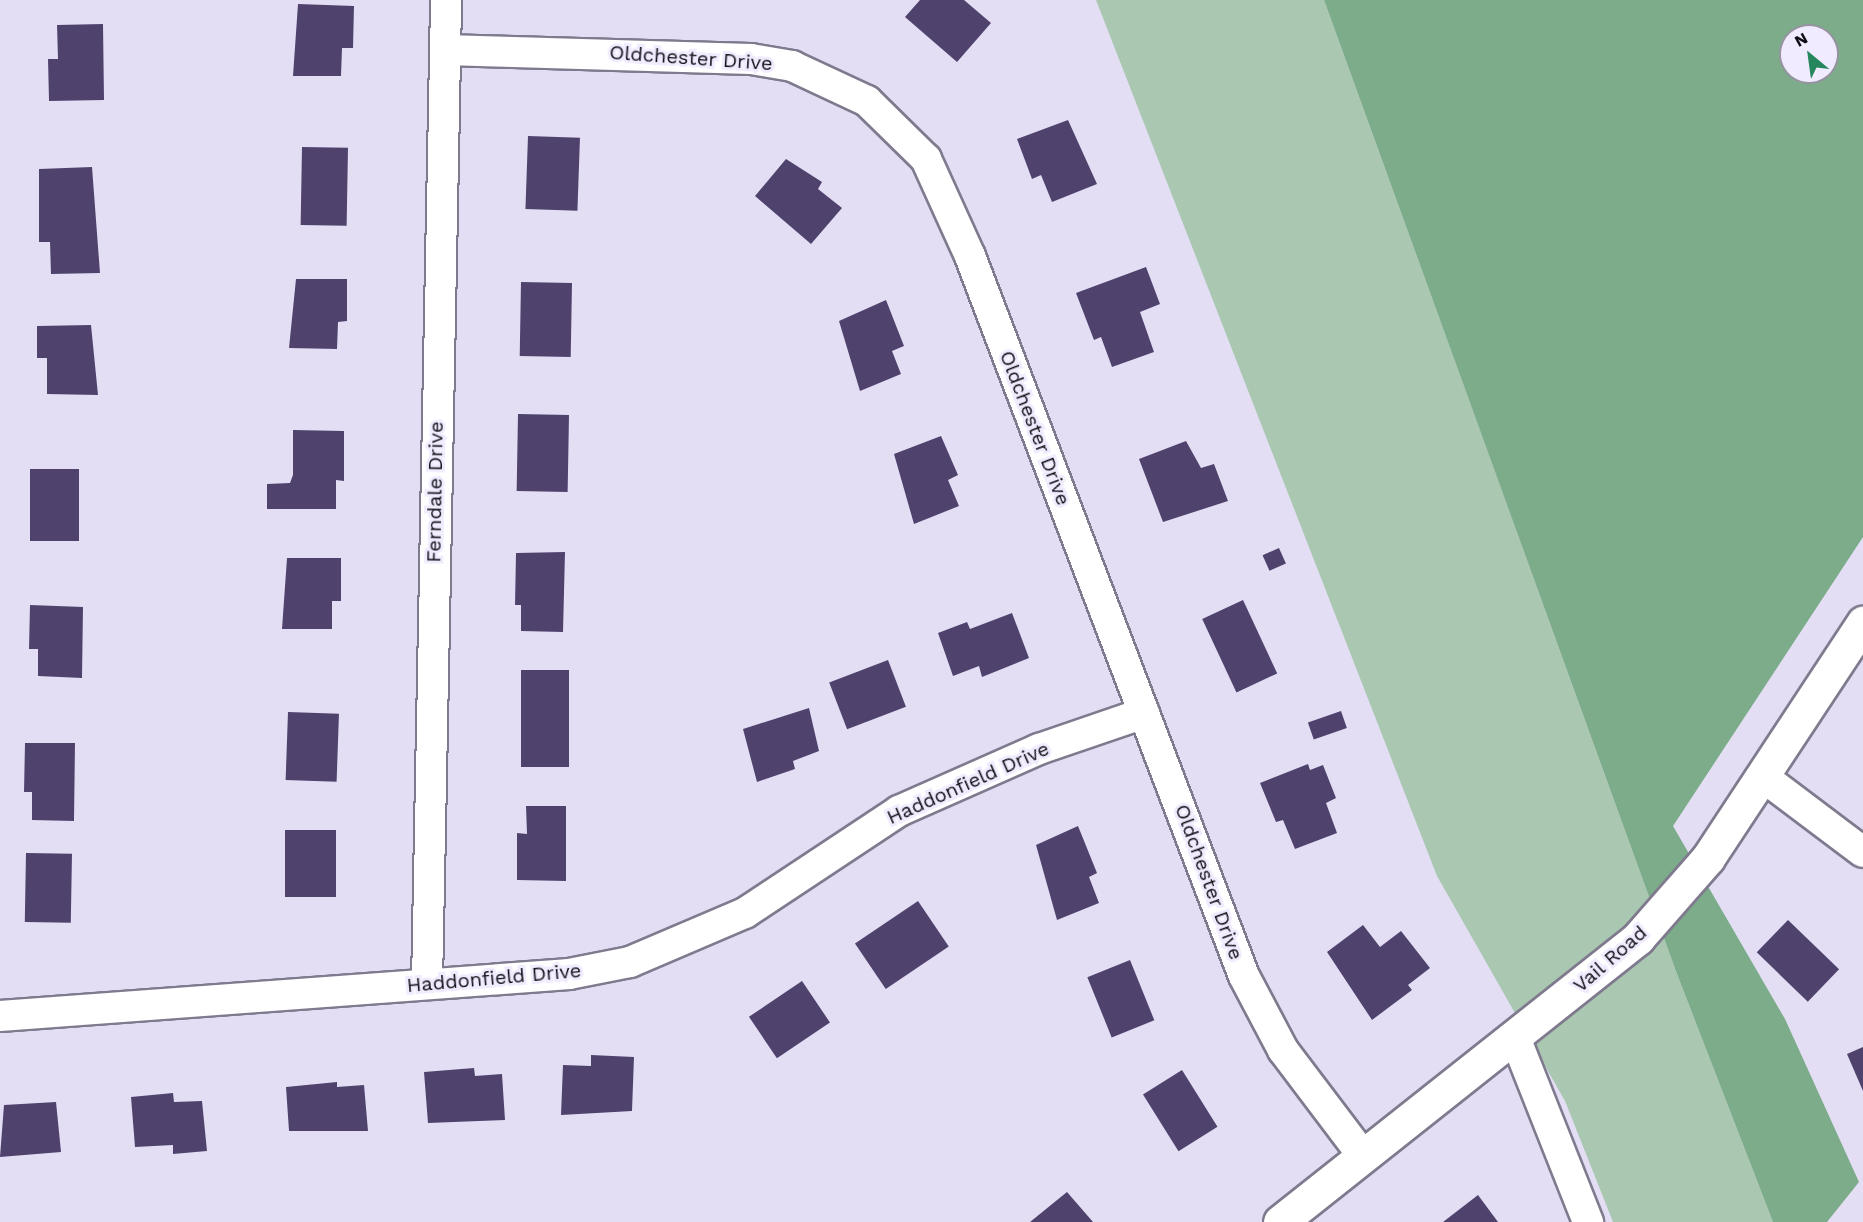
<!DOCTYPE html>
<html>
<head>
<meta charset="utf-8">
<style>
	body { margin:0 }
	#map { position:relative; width:1863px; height:1222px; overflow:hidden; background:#e3def4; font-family:"Work Sans",sans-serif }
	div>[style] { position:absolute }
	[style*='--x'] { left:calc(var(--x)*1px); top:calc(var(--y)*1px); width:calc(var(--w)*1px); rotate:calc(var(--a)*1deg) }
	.green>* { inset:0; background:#aac8b1 }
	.forest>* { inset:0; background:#7cac89 }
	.building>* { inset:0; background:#4f436e; transform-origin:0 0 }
	.roads { filter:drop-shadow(2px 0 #7f7a8e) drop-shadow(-2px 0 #7f7a8e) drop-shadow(0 2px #7f7a8e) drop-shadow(0 -2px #7f7a8e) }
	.street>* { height:30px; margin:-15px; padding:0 15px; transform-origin:15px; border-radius:15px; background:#fff }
	.secondary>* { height:33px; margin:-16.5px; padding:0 16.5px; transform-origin:16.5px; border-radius:16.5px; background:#fff }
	span { translate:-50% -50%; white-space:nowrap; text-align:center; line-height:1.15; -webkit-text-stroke:6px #f0ebfe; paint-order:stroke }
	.street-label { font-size:20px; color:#0f0e15 }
	.north { position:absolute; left:1779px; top:24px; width:60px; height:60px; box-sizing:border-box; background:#f0ebfe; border:2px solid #9693a1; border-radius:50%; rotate:331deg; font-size:16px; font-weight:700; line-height:24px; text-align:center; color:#0f0e15 }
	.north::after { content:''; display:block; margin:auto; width:21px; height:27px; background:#26865e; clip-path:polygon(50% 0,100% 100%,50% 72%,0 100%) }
</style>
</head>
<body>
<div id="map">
	<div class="green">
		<div style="clip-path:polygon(1096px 0,1324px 0,1677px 974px,1773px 1222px,1613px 1222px,1565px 1101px,1437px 876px)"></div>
	</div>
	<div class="forest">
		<div style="clip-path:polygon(evenodd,1324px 0,1863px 0,1863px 537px,1673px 826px,1785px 1019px,1859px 1182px,1827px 1222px,1773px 1222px,1677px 974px,1324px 0,1791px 36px,1827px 36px,1827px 72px,1791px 72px,1791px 36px)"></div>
	</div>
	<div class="building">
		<div style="clip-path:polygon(920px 0,964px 0,991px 23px,957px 62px,905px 17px)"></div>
		<div style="clip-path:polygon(298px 4px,354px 6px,353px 48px,342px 48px,341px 76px,293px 76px)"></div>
		<div style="clip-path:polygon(103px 24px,104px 100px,49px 101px,48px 59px,58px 59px,57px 25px)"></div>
		<div style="clip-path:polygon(1068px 120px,1097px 184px,1052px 202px,1041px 175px,1032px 179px,1017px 139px)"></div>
		<div style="left:528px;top:136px;width:52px;height:73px;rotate:2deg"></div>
		<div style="left:302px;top:147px;width:46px;height:78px;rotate:1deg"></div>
		<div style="clip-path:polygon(786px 159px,822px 182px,818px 189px,842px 208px,811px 244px,755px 196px)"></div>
		<div style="clip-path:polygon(92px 167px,100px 273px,51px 274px,50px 242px,39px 242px,39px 169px)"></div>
		<div style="clip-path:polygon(1146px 267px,1160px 304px,1140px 312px,1154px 352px,1112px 367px,1101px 337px,1094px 340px,1076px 293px)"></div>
		<div style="clip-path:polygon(296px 279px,347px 279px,347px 321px,338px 322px,337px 349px,289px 348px)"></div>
		<div style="left:521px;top:282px;width:51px;height:74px;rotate:1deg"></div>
		<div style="clip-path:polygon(886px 300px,904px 346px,892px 351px,901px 374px,860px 391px,839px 321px)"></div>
		<div style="clip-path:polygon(91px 325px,98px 395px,47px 394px,47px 358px,37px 358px,37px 326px)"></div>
		<div style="left:518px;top:414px;width:51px;height:77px;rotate:1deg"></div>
		<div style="clip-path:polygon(293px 430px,344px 431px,344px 481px,336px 480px,336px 509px,267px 509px,267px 484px,290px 483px,293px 475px)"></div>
		<div style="clip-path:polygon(941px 436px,958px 475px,948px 480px,959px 506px,914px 524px,894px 454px)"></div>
		<div style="clip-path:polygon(1186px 441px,1201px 468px,1214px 464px,1228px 501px,1163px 522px,1139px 459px)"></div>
		<div style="left:79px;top:469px;width:72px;height:49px;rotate:90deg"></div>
		<div style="left:1279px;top:548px;width:17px;height:18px;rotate:66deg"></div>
		<div style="clip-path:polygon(565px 552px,563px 632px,521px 631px,521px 605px,515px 605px,516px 553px)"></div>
		<div style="clip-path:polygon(287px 558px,341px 558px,341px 601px,332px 601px,332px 629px,282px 629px)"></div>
		<div style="left:1243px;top:600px;width:81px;height:45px;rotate:65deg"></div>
		<div style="clip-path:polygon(30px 605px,83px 607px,82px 678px,38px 676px,38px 649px,29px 649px)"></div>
		<div style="clip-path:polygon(1012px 613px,1029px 658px,982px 677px,979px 666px,953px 676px,938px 633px,967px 622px,970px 629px)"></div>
		<div style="left:888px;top:660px;width:50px;height:63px;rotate:69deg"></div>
		<div style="left:521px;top:670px;width:48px;height:97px"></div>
		<div style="clip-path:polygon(809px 708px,819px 751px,793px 761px,795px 769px,757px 782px,743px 729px)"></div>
		<div style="left:1341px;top:711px;width:18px;height:35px;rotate:71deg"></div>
		<div style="left:288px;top:712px;width:51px;height:68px;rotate:2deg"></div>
		<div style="clip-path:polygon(25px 743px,75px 743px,74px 821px,32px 820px,32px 792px,24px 792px)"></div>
		<div style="clip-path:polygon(1308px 764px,1310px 770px,1323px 765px,1336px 798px,1326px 803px,1337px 833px,1295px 849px,1283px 820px,1276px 822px,1260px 783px)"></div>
		<div style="clip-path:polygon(526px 806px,566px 806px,566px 881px,517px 880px,517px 833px,527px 834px)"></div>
		<div style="clip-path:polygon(1078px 826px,1097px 873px,1089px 877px,1099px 903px,1057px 920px,1036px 845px)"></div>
		<div style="left:285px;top:830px;width:51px;height:67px"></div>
		<div style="left:26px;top:853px;width:46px;height:69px;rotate:1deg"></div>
		<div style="left:918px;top:901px;width:55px;height:76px;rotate:56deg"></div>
		<div style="left:1788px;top:920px;width:71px;height:45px;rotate:44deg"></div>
		<div style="clip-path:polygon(1363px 925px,1380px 947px,1401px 931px,1430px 968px,1408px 985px,1412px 990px,1372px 1020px,1327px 952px)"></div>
		<div style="left:1130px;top:960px;width:65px;height:46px;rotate:68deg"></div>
		<div style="left:802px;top:981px;width:50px;height:64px;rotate:56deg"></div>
		<div style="clip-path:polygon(1863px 1047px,1863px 1091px,1847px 1054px)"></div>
		<div style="clip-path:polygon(591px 1055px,634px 1057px,632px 1111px,561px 1115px,563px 1065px,591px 1066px)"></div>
		<div style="clip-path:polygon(474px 1068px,475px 1076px,502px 1074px,505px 1120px,428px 1123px,424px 1072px)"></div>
		<div style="left:1182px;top:1070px;width:67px;height:46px;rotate:58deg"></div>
		<div style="clip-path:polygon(337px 1082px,337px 1087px,364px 1085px,368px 1131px,289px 1131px,286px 1087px)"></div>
		<div style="clip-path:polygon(173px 1093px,174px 1102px,202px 1101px,207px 1151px,173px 1154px,173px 1145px,135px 1147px,131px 1097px)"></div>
		<div style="clip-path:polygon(56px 1102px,61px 1152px,0 1157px,4px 1105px)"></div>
		<div style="clip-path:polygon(1067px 1192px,1093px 1222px,1030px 1222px)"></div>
		<div style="clip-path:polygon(1478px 1195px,1498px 1222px,1443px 1222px)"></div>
	</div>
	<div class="roads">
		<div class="street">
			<div style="--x:445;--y:50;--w:306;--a:1.7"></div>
			<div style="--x:751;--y:59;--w:42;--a:9.7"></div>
			<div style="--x:792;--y:66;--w:83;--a:25"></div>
			<div style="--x:867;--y:101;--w:83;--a:44.5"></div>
			<div style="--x:926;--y:159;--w:107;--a:65.6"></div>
			<div style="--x:970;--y:256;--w:770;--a:69.17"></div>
			<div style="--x:1244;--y:976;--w:84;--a:62.2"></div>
			<div style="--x:1283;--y:1050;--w:134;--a:52.9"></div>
			<div style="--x:1762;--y:776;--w:126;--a:37"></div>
			<div style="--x:427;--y:984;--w:984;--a:-88.89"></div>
			<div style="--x:0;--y:1016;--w:571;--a:-4.22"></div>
			<div style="--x:569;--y:974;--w:62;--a:-11.1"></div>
			<div style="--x:630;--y:962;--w:125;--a:-23.1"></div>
			<div style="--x:745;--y:913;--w:185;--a:-33.5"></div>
			<div style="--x:899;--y:811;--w:153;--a:-23.9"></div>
			<div style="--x:1039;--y:749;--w:111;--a:-18.9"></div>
			<div style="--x:1516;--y:1040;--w:196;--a:68.4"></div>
		</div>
		<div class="secondary">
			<div style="--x:1280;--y:1222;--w:457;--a:-38.4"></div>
			<div style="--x:1638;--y:938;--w:106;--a:-48.8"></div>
			<div style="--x:1708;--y:858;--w:282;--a:-56.6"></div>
		</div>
	</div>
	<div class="street-label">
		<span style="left:691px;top:58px;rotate:4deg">Oldchester Drive</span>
		<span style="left:1035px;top:428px;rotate:69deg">Oldchester Drive</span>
		<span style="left:435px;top:492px;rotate:-89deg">Ferndale Drive</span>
		<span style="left:968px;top:783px;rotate:-24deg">Haddonfield Drive</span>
		<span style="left:1209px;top:882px;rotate:70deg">Oldchester Drive</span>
		<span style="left:1610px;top:959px;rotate:-41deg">Vail Road</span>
		<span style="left:494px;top:978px;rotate:-5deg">Haddonfield Drive</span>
	</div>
	<div class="north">N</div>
</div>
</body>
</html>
